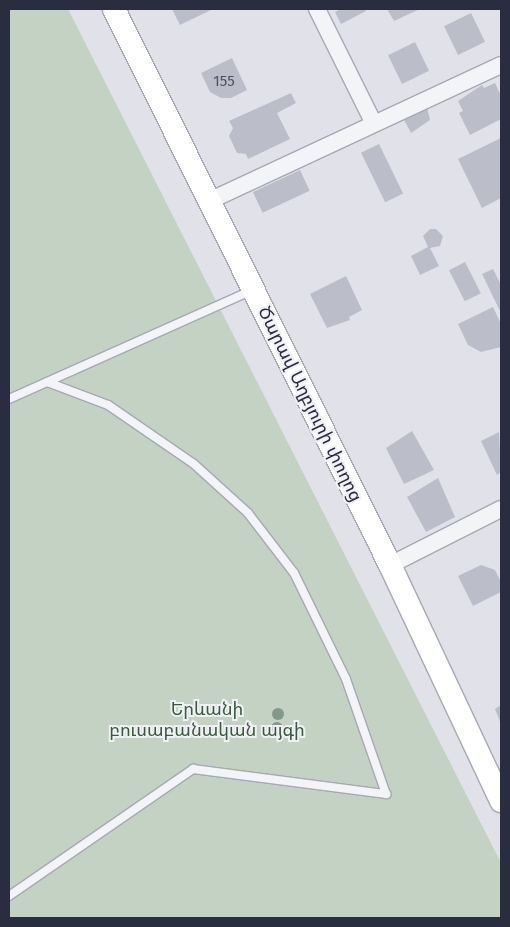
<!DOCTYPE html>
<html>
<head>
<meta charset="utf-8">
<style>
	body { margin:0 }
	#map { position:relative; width:510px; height:927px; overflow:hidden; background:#e1e2e9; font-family:"Fira Sans","Noto Sans Armenian",sans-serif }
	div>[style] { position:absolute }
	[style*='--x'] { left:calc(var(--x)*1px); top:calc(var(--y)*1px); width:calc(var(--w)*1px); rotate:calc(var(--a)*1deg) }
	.green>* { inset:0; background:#c3d2c2 }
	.building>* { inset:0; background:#bbbdc8; transform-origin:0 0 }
	.roads { filter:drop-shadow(1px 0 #a6a8b3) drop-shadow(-1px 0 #a6a8b3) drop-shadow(0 1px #a6a8b3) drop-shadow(0 -1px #a6a8b3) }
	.service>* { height:8px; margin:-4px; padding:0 4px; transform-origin:4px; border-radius:4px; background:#f3f4f7 }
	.minor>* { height:16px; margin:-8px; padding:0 8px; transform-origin:8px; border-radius:8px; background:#f3f4f7 }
	.secondary>* { height:22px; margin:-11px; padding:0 11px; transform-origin:11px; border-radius:11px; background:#fff }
	.trees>* { width:12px; height:12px; margin:-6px; border-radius:50%; background:#849889 }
	span { translate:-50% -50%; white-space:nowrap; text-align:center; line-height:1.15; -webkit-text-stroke:4px #f0f1f6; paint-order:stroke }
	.number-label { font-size:15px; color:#4e5162 }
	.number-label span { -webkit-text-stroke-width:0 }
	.street-label { font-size:18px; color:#2a2d40 }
	.park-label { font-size:18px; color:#385b3a }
	.frame { position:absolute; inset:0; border:10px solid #2a2d40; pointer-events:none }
</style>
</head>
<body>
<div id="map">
	<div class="green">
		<div style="clip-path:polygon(9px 9px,68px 9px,501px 863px,501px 918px,9px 918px)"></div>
	</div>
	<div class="building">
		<div style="clip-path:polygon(172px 9px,213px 9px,180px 25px)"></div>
		<div style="clip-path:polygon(341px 9px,365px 9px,366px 11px,341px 24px,335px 12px)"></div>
		<div style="clip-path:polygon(387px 9px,420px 9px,394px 21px)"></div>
		<div style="left:471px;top:13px;width:32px;height:30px;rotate:64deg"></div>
		<div style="left:415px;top:42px;width:32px;height:30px;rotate:64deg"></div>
		<div style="clip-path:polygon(232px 58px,247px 90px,231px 98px,221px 98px,210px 92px,201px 73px)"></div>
		<div style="clip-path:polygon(495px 83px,501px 96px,501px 119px,470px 135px,459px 113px,463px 111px,458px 101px,482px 85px,484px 88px)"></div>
		<div style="clip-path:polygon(291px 93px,296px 103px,277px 113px,290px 139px,248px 159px,246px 154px,237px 153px,229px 136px,233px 128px,229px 121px)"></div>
		<div style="clip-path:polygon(427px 107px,430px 120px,411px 133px,403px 118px)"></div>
		<div style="clip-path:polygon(501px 138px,501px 198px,482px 208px,458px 159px)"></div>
		<div style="left:379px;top:144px;width:55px;height:20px;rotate:64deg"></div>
		<div style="left:300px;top:170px;width:23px;height:52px;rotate:65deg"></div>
		<div style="clip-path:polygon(430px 229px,436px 229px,443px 236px,440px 246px,430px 248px,439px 266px,420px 275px,411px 256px,428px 247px,423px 236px)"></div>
		<div style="left:465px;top:262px;width:35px;height:18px;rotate:63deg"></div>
		<div style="clip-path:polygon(493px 269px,501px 285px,501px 313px,482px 274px)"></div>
		<div style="clip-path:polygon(346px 276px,362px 310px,349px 317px,350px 320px,327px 328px,310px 294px)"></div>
		<div style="clip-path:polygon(493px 307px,501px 324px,501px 347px,481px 352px,468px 345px,458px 324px)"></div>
		<div style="clip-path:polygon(412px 431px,434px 470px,404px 484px,386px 448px)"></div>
		<div style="clip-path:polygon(499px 432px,501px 472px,497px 475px,481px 441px)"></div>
		<div style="clip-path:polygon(438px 478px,455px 517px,426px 532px,407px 497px)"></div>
		<div style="clip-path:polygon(481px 565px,495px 570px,501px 582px,501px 592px,473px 606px,458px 576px)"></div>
		<div style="clip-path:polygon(501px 705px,501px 724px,495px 709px)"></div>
	</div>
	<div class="roads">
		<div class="service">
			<div style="--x:9;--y:399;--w:265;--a:-24.1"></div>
			<div style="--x:9;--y:896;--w:224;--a:-34.6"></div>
			<div style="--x:193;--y:769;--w:195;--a:7.4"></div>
			<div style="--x:386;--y:794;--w:122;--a:-109.2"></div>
			<div style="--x:346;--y:679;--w:118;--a:-116.1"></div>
			<div style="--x:294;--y:573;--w:76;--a:-127.5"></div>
			<div style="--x:248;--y:513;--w:73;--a:-137.8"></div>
			<div style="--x:194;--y:464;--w:104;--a:-145.5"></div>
			<div style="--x:108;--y:405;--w:65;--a:-159.3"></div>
		</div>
		<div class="minor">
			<div style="--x:317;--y:9;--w:128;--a:63.6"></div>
			<div style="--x:209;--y:201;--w:322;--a:-25"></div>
			<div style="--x:390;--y:565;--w:124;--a:-26.8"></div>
		</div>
		<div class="secondary">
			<div style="--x:114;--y:9;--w:621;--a:63.6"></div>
			<div style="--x:390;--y:565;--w:261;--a:64.8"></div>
		</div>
	</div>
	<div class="trees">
		<div style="left:278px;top:714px"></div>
		<div style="left:277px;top:728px"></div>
	</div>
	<div class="number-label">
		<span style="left:224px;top:82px">155</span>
	</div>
	<div class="street-label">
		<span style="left:310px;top:404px;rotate:64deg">Ծարավ Աղբյուրի փողոց</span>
	</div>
	<div class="park-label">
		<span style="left:207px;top:720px">Երևանի<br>բուսաբանական այգի</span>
	</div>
	<div class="frame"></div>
</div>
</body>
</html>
